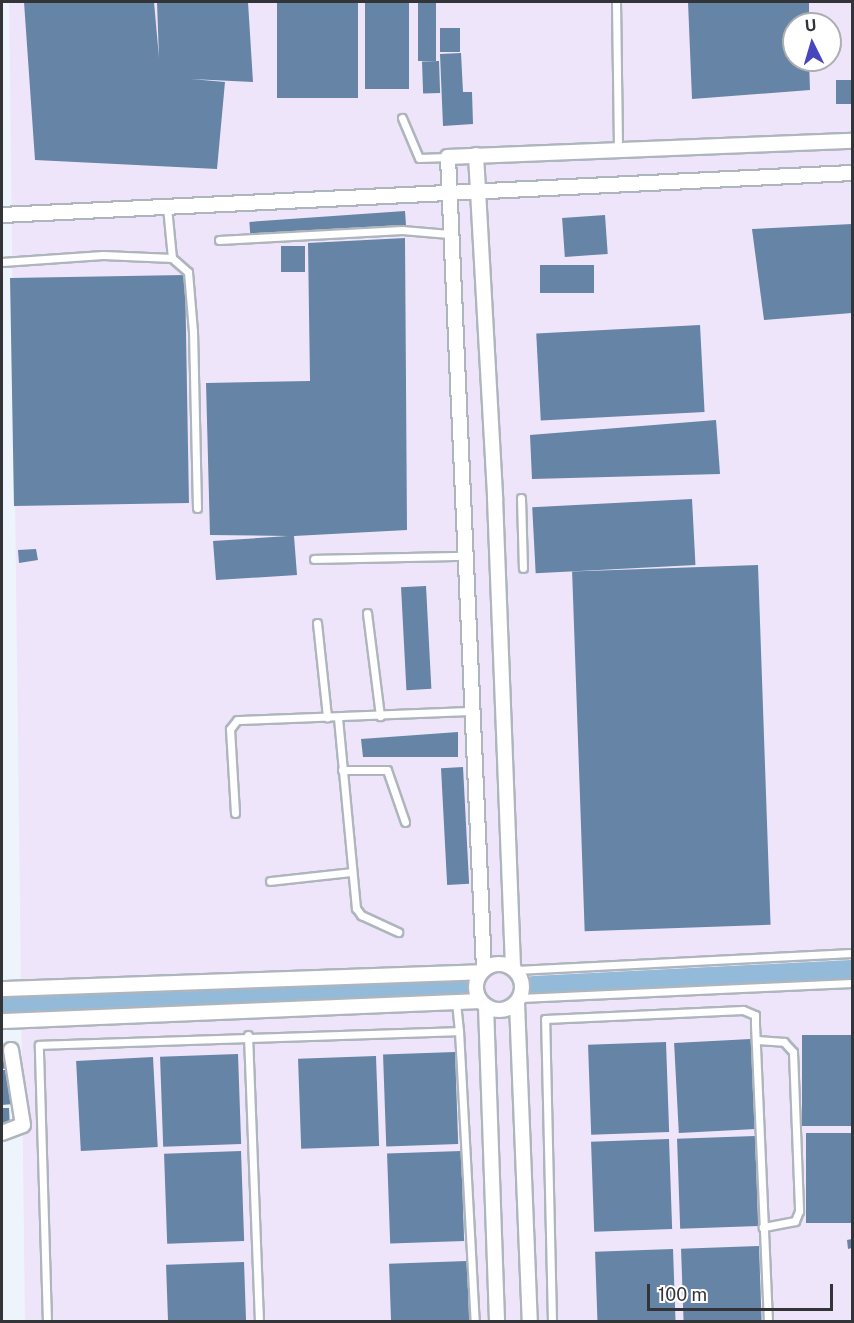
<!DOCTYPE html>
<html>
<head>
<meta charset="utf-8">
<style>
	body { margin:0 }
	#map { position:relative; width:854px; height:1323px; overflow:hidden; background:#eef4fb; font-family:"Public Sans",sans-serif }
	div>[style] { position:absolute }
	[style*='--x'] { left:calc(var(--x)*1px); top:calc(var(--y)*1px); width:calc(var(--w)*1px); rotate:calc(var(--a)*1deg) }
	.industrial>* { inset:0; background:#eee5fa }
	.river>* { height:22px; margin:-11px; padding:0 11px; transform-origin:11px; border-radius:11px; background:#94bada }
	.building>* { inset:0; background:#6684a5; transform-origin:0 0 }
	.roads { filter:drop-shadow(2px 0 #afb5bc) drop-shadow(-2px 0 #afb5bc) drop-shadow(0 2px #afb5bc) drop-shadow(0 -2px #afb5bc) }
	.service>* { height:7px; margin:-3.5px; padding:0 3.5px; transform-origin:3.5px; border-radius:3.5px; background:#fff }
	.minor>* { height:14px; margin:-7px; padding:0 7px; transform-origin:7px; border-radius:7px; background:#fff }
	.minor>.ring { margin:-7px; padding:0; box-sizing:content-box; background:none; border:14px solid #fff; border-radius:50% }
	span { translate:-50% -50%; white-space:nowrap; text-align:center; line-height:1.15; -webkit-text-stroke:5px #fff; paint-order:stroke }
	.frame { position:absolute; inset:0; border:3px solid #323437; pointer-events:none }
	.north { position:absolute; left:782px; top:12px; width:60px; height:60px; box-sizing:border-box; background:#fff; border:2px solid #adaeaf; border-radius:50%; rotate:355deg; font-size:16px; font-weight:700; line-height:24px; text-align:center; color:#323437 }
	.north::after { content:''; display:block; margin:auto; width:21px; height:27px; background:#4747bd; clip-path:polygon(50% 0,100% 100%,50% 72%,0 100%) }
	.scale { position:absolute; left:647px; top:1284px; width:186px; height:27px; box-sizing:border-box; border:3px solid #323437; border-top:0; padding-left:8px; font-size:18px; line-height:21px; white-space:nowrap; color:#323437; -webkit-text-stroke:4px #fff; paint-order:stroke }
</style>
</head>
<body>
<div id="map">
	<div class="industrial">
		<div style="clip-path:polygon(evenodd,9px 2px,852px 2px,852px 1321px,25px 1321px,9px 2px,794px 24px,830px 24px,830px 60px,794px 60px,794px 24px)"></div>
	</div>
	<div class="river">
		<div style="--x:534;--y:987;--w:318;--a:-2.9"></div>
		<div style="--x:2;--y:1006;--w:467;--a:-2.6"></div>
	</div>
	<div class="building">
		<div style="clip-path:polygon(24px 2px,154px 2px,159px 58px,157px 2px,248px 2px,253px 82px,191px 79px,225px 82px,217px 169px,35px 160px)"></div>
		<div style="left:277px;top:2px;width:81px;height:96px"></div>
		<div style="left:365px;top:2px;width:44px;height:87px"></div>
		<div style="left:418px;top:2px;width:18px;height:59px"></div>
		<div style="clip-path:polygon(688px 2px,809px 2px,809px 24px,794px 24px,794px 60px,809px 60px,810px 90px,692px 99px)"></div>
		<div style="left:440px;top:28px;width:20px;height:24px"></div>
		<div style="clip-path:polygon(461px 53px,463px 92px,472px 92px,473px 124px,443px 126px,440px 54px)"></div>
		<div style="left:439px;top:61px;width:32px;height:17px;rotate:88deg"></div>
		<div style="left:852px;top:80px;width:24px;height:16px;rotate:90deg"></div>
		<div style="left:405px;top:211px;width:16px;height:156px;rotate:86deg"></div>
		<div style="left:605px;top:215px;width:39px;height:43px;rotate:86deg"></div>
		<div style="clip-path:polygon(852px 224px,852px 313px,764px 320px,752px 229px)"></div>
		<div style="clip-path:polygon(405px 238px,407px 530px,294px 536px,297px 575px,216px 580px,213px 541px,288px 536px,210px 535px,206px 383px,310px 381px,308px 243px)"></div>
		<div style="left:281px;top:246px;width:24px;height:26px"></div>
		<div style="left:594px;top:265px;width:28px;height:54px;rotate:90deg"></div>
		<div style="left:185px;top:275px;width:228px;height:175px;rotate:89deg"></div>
		<div style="left:700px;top:325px;width:87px;height:164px;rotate:87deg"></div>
		<div style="clip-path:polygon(716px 420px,720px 474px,532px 479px,530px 435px)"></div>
		<div style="left:692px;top:499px;width:66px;height:160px;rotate:87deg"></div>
		<div style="clip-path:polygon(36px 549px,38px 560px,19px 563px,18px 550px)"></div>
		<div style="left:758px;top:565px;width:360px;height:186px;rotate:88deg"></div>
		<div style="left:426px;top:586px;width:103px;height:25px;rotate:87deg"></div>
		<div style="clip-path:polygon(458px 732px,458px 757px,363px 757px,361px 739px)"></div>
		<div style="left:463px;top:767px;width:117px;height:22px;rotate:87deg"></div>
		<div style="left:852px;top:1035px;width:91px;height:50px;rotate:90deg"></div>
		<div style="left:751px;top:1039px;width:90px;height:77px;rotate:87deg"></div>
		<div style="left:666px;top:1042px;width:90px;height:78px;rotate:88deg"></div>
		<div style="left:455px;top:1052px;width:92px;height:72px;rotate:88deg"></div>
		<div style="left:238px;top:1054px;width:90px;height:78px;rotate:88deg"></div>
		<div style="clip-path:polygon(2px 1056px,7px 1056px,8px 1068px,2px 1069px)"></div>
		<div style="left:376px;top:1056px;width:90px;height:78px;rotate:88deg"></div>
		<div style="left:153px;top:1057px;width:90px;height:77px;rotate:87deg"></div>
		<div style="clip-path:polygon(2px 1070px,10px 1070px,13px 1104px,2px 1105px)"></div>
		<div style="clip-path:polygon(2px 1108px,9px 1108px,10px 1129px,2px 1130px)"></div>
		<div style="left:852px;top:1133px;width:90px;height:46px;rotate:90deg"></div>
		<div style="left:755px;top:1136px;width:90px;height:78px;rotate:88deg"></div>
		<div style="left:669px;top:1139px;width:90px;height:78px;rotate:88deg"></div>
		<div style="left:241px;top:1151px;width:90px;height:77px;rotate:88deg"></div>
		<div style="left:461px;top:1151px;width:90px;height:74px;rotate:88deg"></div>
		<div style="clip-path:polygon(852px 1239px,852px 1248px,848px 1249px,847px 1240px)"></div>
		<div style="left:759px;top:1246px;width:76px;height:78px;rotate:88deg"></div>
		<div style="left:673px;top:1249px;width:73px;height:78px;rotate:88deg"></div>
		<div style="left:467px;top:1261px;width:61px;height:78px;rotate:88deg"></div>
		<div style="left:244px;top:1262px;width:60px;height:78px;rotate:88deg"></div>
	</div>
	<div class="roads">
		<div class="service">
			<div style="--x:616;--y:2;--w:150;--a:89.2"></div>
			<div style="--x:402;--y:118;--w:43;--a:67"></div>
			<div style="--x:419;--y:158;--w:29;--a:-2"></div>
			<div style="--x:219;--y:240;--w:183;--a:-3.1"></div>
			<div style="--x:402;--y:230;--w:47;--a:4.9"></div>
			<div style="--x:172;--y:258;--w:21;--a:41"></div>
			<div style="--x:188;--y:272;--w:59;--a:85.2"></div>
			<div style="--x:193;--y:331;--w:177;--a:88.7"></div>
			<div style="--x:2;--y:262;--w:101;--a:-4"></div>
			<div style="--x:103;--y:255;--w:69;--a:2.5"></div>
			<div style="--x:172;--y:258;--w:51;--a:-95.6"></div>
			<div style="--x:521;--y:498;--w:70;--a:88.4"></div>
			<div style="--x:314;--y:559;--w:149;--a:-1.2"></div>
			<div style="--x:367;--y:613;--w:104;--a:82.8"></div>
			<div style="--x:317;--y:623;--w:95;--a:83.9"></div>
			<div style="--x:338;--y:718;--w:191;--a:84.6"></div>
			<div style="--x:356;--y:908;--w:9;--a:54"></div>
			<div style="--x:361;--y:915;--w:41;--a:24.7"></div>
			<div style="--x:342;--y:770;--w:45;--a:0"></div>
			<div style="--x:387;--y:770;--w:55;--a:70.9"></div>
			<div style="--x:235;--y:813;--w:84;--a:-93.4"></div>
			<div style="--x:230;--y:729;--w:11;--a:-52"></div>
			<div style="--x:237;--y:720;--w:235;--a:-2.2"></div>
			<div style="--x:270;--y:881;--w:82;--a:-6.3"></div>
			<div style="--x:516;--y:970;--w:336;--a:-2.9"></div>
			<div style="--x:520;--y:998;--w:332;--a:-2.6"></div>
			<div style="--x:459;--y:1031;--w:291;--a:86.9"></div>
			<div style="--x:248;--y:1035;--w:287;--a:87.8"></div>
			<div style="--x:757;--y:1040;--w:27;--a:4"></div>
			<div style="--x:784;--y:1042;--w:13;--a:48"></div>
			<div style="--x:793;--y:1052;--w:159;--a:87.8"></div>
			<div style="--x:799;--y:1211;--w:11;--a:112"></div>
			<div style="--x:795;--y:1221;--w:33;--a:169"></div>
			<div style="--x:47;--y:1322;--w:277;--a:-91.7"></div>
			<div style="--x:39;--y:1045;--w:420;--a:-1.9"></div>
			<div style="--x:459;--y:1031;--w:29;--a:-96"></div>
			<div style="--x:552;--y:1322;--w:303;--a:-91.3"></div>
			<div style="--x:545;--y:1019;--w:198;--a:-2.6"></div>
			<div style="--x:743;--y:1010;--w:13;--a:23"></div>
			<div style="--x:755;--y:1015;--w:9;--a:90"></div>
			<div style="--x:755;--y:1024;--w:298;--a:87.5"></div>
		</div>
		<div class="minor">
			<div style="--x:476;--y:155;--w:344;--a:86.8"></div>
			<div style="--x:495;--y:498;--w:470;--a:87.8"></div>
			<div style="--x:2;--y:215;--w:851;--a:-2.83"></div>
			<div class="ring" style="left:476px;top:964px;width:32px;height:32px"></div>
			<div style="--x:484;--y:969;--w:813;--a:-92.54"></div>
			<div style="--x:448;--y:157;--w:404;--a:-2.3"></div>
			<div style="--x:2;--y:989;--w:479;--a:-2"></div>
			<div style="--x:517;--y:1003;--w:319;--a:87.7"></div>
			<div style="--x:486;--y:1006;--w:316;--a:88"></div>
			<div style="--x:2;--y:1021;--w:478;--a:-2.4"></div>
			<div style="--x:2;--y:1133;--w:22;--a:-21"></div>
			<div style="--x:23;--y:1125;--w:76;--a:-99.1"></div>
		</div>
	</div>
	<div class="frame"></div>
	<div class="north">U</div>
	<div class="scale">100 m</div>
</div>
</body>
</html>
